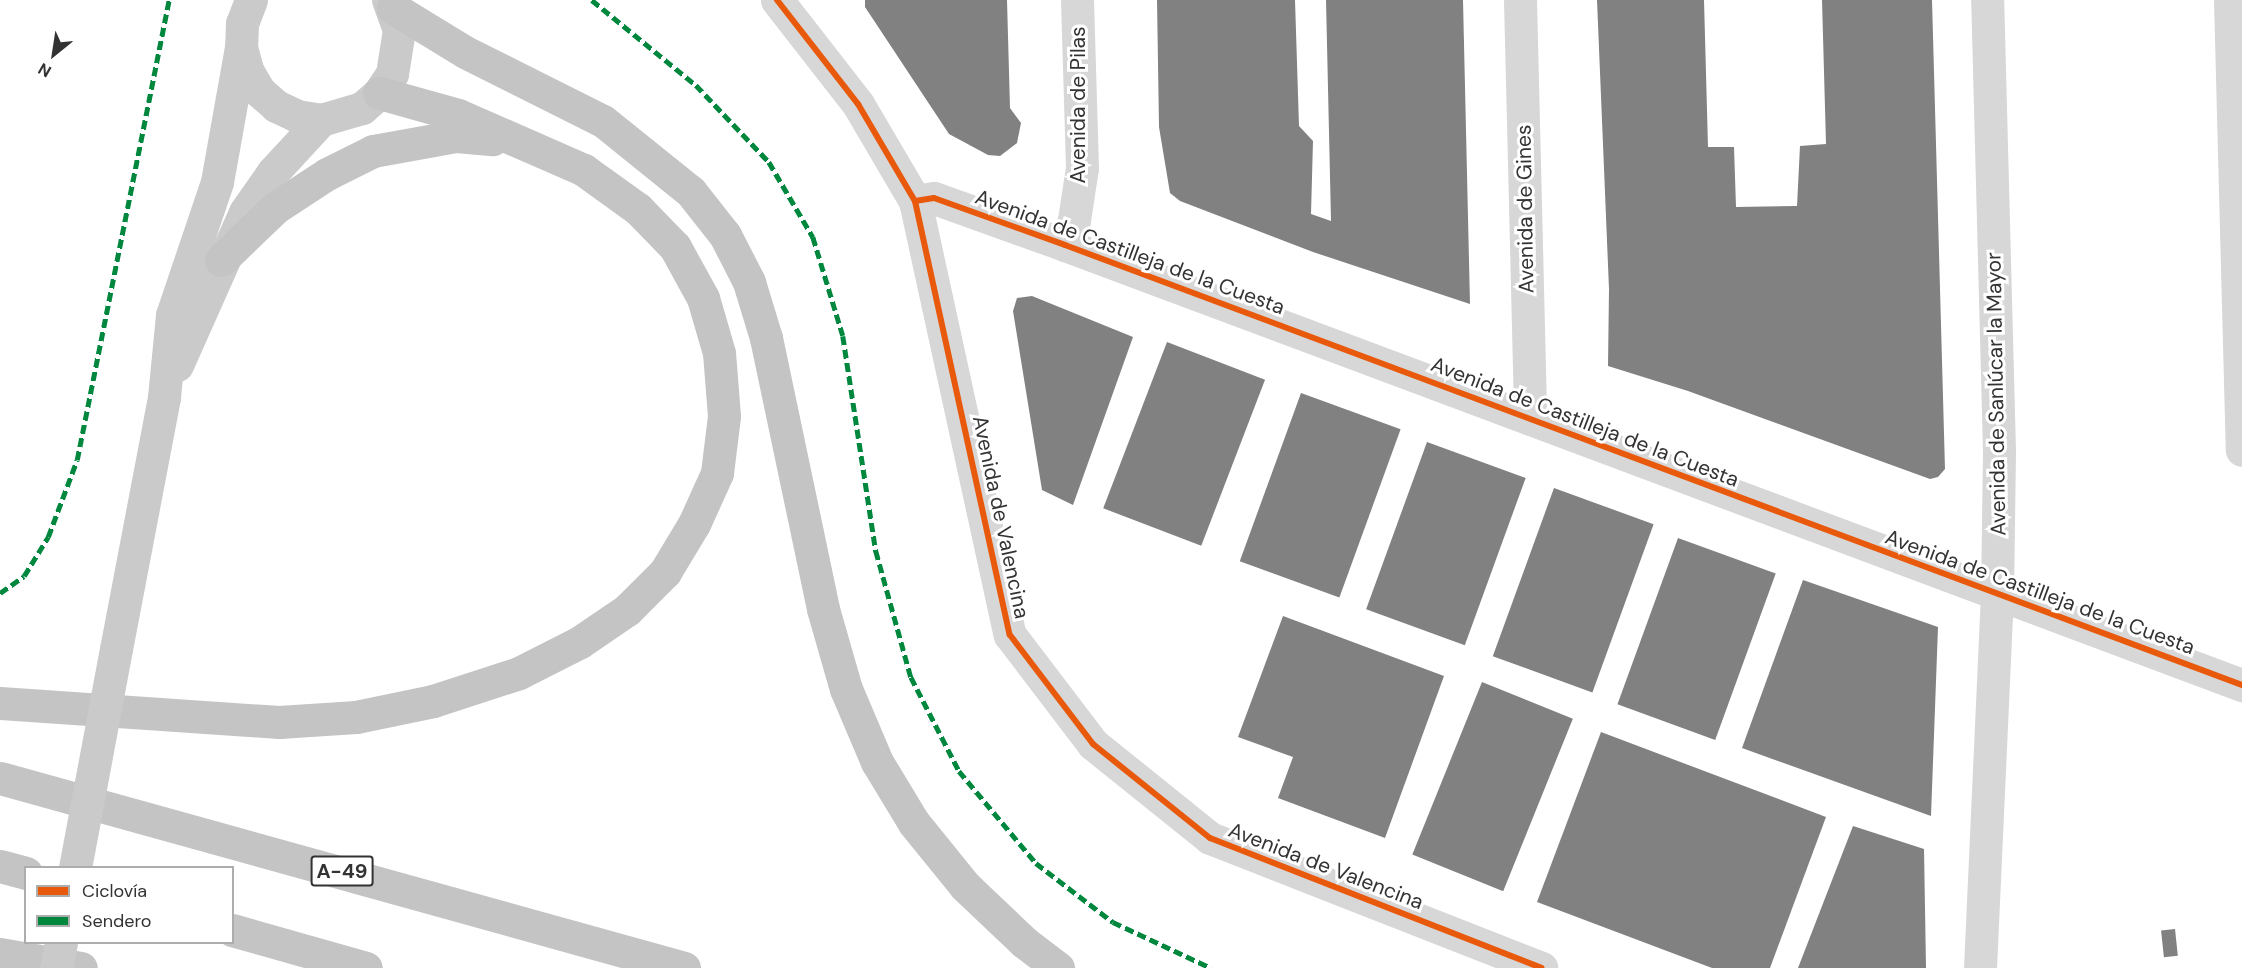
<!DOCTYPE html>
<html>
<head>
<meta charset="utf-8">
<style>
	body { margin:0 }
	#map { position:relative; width:2242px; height:968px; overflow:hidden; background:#fff; font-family:"DM Sans",sans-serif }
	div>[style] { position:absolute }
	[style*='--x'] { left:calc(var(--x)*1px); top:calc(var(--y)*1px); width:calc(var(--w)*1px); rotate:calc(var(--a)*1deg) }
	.building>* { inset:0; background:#818181; transform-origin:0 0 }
	.minor>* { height:33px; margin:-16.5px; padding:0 16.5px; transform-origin:16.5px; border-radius:16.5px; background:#d7d7d7 }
	.major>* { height:33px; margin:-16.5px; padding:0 16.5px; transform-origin:16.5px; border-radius:16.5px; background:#cacaca }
	.highway>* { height:33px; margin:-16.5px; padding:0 16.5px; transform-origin:16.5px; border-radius:16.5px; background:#c4c4c4 }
	.major-bridge>* { height:33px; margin:-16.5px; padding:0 16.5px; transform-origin:16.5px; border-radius:16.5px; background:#cacaca }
	.quiet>* { height:4.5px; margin-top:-2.25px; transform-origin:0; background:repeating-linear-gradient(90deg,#00873e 0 9px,transparent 0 13.5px) }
	.cycleway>* { height:6px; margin:-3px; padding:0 3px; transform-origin:3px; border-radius:3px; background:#e8590c }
	span { translate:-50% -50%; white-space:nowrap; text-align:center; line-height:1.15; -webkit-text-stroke:6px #fff; paint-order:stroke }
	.shield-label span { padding:2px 4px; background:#fff; border:2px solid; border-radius:4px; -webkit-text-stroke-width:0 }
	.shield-label { font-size:20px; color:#333; font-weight:700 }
	.street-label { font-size:21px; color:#333 }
	.legend { position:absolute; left:24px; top:866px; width:210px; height:78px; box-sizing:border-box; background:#fff; border:2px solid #adadad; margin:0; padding:8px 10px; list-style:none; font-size:18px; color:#333 }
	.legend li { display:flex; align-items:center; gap:12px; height:30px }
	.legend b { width:30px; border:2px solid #adadad }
	.north { position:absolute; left:24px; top:24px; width:60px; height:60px; -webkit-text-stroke:4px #fff; paint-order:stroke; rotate:210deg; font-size:16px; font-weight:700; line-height:24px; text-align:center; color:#333 }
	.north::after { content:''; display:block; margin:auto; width:21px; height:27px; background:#333; clip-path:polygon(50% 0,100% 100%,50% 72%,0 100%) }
</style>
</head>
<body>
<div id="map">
	<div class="building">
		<div style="clip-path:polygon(865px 0,1007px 0,1010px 108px,1021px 123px,1017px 143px,1000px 156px,988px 155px,949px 134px,865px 7px)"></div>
		<div style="clip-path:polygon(1157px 0,1295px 0,1299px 126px,1313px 141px,1311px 214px,1331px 221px,1326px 0,1463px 0,1470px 304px,1313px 252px,1180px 201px,1170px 193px,1159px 127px)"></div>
		<div style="clip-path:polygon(1597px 0,1704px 0,1708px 147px,1734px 147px,1736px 207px,1797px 206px,1800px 146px,1826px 144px,1822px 0,1932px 0,1945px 469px,1938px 477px,1930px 479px,1688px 391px,1608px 366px,1609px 289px)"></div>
		<div style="clip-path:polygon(1032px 296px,1133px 337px,1073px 505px,1042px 490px,1013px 311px,1017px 298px)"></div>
		<div style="left:1167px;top:342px;width:105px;height:178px;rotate:21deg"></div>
		<div style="left:1301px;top:393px;width:106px;height:179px;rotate:20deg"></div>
		<div style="left:1427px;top:442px;width:105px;height:178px;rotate:20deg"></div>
		<div style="left:1554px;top:488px;width:106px;height:179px;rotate:20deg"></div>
		<div style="left:1678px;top:538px;width:104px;height:177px;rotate:20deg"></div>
		<div style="clip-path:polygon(1803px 580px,1938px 627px,1931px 816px,1742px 748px)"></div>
		<div style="clip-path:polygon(1283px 616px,1444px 676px,1385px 838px,1278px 798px,1293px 757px,1238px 737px)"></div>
		<div style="left:1482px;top:682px;width:98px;height:186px;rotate:22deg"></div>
		<div style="clip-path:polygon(1601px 732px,1826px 817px,1770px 968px,1712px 968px,1537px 902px)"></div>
		<div style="clip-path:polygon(1853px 826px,1924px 849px,1926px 968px,1798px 968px)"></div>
		<div style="left:2175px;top:929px;width:27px;height:14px;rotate:84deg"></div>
	</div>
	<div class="minor">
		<div style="--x:777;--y:0;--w:132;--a:52.1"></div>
		<div style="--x:858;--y:104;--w:113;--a:59.6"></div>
		<div style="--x:915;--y:201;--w:444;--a:77.7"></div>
		<div style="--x:1010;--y:635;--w:137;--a:52.7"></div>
		<div style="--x:1093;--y:744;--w:150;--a:38.8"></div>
		<div style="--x:1210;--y:838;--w:356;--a:21.4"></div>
		<div style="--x:1520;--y:0;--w:419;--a:88.6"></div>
		<div style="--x:2230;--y:0;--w:450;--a:88.5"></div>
		<div style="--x:915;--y:201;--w:19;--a:-9"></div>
		<div style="--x:934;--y:198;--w:139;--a:19.7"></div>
		<div style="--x:1065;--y:245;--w:1257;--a:20.5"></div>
		<div style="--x:1065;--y:245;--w:27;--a:-70"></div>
		<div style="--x:1074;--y:220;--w:53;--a:-81.3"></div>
		<div style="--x:1082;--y:168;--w:168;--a:-91.7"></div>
		<div style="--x:1980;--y:968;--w:374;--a:-87.4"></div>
		<div style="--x:1997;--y:594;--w:143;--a:-89.2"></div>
		<div style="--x:1999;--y:451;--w:451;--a:-91.5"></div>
	</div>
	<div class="major">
		<div style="--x:251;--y:0;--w:25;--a:111"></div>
		<div style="--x:242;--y:23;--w:24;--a:92"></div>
		<div style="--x:241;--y:47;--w:24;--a:75"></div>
		<div style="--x:247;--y:70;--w:24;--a:60"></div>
		<div style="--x:259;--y:91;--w:23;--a:41"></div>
		<div style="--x:276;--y:106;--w:23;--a:25"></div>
		<div style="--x:297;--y:116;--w:24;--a:9"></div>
		<div style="--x:321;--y:120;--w:43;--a:-16.3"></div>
		<div style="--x:362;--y:108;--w:23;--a:-41"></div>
		<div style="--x:379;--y:93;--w:23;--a:-56"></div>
		<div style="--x:392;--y:74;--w:45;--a:-81"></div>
		<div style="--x:399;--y:30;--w:32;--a:-110"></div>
		<div style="--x:177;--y:365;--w:167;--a:-66"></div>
		<div style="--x:245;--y:212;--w:49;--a:-55"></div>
		<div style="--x:273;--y:172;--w:71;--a:-47.3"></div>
		<div style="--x:116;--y:649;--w:257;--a:-79.2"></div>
		<div style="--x:164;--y:397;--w:82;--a:-84.4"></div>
		<div style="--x:172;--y:315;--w:140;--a:-71.3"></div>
		<div style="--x:217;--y:182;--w:137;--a:-79.9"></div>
	</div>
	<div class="highway">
		<div style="--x:393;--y:8;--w:84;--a:31.4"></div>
		<div style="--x:465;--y:52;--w:154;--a:26.6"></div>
		<div style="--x:603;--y:121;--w:113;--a:38.9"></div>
		<div style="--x:691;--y:192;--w:55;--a:51.7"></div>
		<div style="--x:725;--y:235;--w:53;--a:62.9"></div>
		<div style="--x:749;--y:282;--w:59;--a:73.1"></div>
		<div style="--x:766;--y:338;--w:277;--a:78.1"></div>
		<div style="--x:823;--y:609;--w:83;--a:74"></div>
		<div style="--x:846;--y:689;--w:79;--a:67"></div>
		<div style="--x:877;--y:762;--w:71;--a:58.8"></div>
		<div style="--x:914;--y:823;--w:81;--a:51"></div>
		<div style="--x:965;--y:886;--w:81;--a:43.5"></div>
		<div style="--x:1024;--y:942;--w:43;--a:37.4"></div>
		<div style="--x:221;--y:260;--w:75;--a:-43.9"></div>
		<div style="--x:275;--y:208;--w:62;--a:-33.2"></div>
		<div style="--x:327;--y:174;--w:51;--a:-26.6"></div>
		<div style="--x:373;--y:151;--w:84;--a:-10.2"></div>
		<div style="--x:456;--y:136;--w:37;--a:5"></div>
		<div style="--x:0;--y:703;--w:280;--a:3.9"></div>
		<div style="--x:279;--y:722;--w:77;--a:-3.7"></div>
		<div style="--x:356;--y:717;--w:79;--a:-11.7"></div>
		<div style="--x:433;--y:701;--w:90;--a:-18"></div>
		<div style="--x:519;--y:673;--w:68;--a:-26.9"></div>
		<div style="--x:580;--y:642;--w:57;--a:-34.2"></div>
		<div style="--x:627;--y:610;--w:54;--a:-45"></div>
		<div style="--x:665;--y:572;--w:56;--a:-58.9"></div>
		<div style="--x:694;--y:524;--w:56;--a:-65.7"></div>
		<div style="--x:717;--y:473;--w:57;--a:-83"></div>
		<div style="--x:724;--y:416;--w:63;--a:-94.5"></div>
		<div style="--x:719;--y:353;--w:57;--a:-106.2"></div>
		<div style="--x:703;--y:298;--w:58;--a:-118.8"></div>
		<div style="--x:675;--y:247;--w:53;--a:-134.2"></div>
		<div style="--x:638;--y:209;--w:67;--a:-144.2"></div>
		<div style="--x:584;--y:170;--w:137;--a:-156.4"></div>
		<div style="--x:458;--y:115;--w:82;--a:-164.4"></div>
		<div style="--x:0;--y:778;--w:710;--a:15.52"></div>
		<div style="--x:0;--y:866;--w:27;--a:15"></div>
		<div style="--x:232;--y:930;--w:139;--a:15.8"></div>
		<div style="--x:0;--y:954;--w:82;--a:9.8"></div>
	</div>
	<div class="major-bridge">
		<div style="--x:75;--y:868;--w:223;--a:-79.4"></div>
		<div style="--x:56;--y:968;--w:26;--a:-79"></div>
	</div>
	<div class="quiet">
		<div style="--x:592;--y:0;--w:134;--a:39.3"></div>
		<div style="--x:696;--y:85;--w:106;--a:46.5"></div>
		<div style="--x:769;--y:162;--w:87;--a:59.6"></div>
		<div style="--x:813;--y:237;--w:103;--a:73.1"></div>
		<div style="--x:843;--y:336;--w:218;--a:81.3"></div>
		<div style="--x:876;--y:551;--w:131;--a:74.5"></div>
		<div style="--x:911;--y:677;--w:106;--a:62.9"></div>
		<div style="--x:959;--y:771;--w:120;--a:50.1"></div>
		<div style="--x:1036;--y:863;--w:97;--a:37.5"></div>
		<div style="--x:1113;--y:922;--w:108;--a:25.1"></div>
		<div style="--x:0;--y:593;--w:29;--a:-35"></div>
		<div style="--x:24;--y:576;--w:46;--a:-58.4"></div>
		<div style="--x:48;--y:537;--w:82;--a:-69.4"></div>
		<div style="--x:77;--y:460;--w:469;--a:-78.7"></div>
	</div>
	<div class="cycleway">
		<div style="--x:777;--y:0;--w:132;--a:52.1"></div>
		<div style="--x:858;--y:104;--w:113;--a:59.6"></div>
		<div style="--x:915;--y:201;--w:444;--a:77.7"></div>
		<div style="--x:1010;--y:635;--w:137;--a:52.7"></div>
		<div style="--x:1093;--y:744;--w:150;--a:38.8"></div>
		<div style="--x:1210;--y:838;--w:356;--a:21.4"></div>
		<div style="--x:915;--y:201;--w:19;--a:-9"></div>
		<div style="--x:934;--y:198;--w:139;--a:19.7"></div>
		<div style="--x:1065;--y:245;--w:1257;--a:20.5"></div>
	</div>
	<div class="shield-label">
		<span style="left:342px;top:871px">A-49</span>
	</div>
	<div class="street-label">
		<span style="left:1078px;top:105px;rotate:-90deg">Avenida de Pilas</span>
		<span style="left:1525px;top:209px;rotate:-91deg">Avenida de Gines</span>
		<span style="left:1130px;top:252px;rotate:20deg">Avenida de Castilleja de la Cuesta</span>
		<span style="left:1996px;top:394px;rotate:-91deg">Avenida de Sanlúcar la Mayor</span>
		<span style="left:1585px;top:422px;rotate:21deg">Avenida de Castilleja de la Cuesta</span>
		<span style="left:1001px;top:517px;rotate:78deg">Avenida de Valencina</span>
		<span style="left:2040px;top:592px;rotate:20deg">Avenida de Castilleja de la Cuesta</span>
		<span style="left:1326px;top:866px;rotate:21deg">Avenida de Valencina</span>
	</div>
	<ul class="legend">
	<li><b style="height:8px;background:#e8590c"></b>Ciclovía</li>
	<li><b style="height:8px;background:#00873e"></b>Sendero</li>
	</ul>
	<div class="north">N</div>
</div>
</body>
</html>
